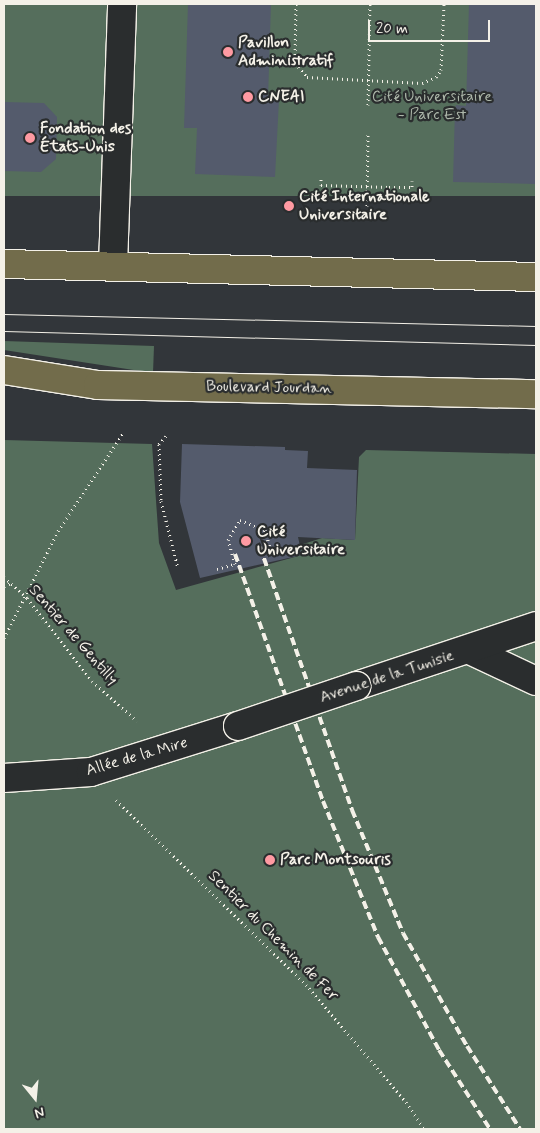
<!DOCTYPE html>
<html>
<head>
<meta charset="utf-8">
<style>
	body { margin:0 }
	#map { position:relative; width:540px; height:1133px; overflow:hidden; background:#32363a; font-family:Mynerve,sans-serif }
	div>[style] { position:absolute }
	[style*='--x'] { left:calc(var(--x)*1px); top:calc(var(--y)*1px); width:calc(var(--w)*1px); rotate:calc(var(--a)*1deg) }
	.green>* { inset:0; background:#556e5c; transform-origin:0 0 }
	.building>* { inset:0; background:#545b6c }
	.path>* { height:3px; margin-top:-1.5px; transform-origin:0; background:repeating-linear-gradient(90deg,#f4f1e8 0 1px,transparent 0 5px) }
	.roads { filter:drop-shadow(1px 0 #f4f1e8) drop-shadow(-1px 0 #f4f1e8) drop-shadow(0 1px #f4f1e8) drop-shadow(0 -1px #f4f1e8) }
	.minor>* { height:28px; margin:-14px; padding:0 14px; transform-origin:14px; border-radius:14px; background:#2a2d2e }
	.major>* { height:28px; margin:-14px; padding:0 14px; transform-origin:14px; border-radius:14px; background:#726c4b }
	.tram>* { height:1px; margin:-0.5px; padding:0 0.5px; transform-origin:0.5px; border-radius:0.5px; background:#f4f1e8 }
	.rail>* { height:4px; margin-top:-2px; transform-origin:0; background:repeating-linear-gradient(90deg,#f4f1e8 0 8px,transparent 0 12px) }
	.bridges { filter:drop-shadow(1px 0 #f4f1e8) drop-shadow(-1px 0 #f4f1e8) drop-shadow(0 1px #f4f1e8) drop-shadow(0 -1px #f4f1e8) }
	.minor-bridge>* { height:28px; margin:-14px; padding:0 14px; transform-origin:14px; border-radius:14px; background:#2a2d2e }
	.dots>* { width:14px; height:14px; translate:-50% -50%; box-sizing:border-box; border:2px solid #2a2d2e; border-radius:50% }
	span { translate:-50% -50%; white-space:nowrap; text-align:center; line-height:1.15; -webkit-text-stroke:4.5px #2a2d2e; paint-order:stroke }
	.poi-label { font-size:16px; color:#f4f1e8; font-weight:700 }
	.left { translate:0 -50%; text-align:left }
	.park-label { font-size:16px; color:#acb6a9 }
	.street-label { font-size:16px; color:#f4f1e8 }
	.frame { position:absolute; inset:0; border:5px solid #f4f1e8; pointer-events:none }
	.north { position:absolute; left:10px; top:1073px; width:50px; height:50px; -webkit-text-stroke:4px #2a2d2e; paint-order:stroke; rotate:163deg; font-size:14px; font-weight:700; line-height:20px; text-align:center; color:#f4f1e8 }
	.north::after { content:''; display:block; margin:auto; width:18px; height:22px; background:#f4f1e8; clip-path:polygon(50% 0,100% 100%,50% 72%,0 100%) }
	.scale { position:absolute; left:368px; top:20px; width:122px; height:22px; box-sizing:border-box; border:2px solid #f4f1e8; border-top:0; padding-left:6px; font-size:15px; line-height:18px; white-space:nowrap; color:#f4f1e8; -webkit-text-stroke:4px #2a2d2e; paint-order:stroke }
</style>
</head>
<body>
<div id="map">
	<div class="green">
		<div style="left:4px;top:4px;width:532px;height:192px"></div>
		<div style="clip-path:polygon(4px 341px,154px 346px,153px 373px,4px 350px)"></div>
		<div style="clip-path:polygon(4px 440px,152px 444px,159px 543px,176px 590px,302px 555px,300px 545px,322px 538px,355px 540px,359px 457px,366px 450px,536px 454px,536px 1129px,4px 1129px)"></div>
	</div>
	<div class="building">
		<div style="clip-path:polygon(188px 4px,271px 4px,268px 99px,279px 100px,275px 177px,195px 174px,197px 128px,184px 128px)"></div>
		<div style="clip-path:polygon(469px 4px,536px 4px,536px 184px,453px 182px,455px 108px,456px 105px,466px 106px)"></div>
		<div style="clip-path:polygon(4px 102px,44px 103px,57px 117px,56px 159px,41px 172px,4px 171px)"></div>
		<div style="clip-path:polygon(182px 444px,285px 447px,285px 450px,308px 451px,307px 468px,357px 470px,355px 540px,298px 537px,302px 555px,200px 578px,180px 502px)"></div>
	</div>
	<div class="path">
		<div style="--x:296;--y:4;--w:59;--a:91"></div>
		<div style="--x:295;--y:63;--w:18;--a:49"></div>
		<div style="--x:307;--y:77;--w:115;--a:3"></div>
		<div style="--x:422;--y:83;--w:15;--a:-23"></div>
		<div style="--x:436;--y:77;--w:9;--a:-54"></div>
		<div style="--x:441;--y:70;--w:66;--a:-87.4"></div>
		<div style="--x:368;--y:105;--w:101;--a:-88.9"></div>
		<div style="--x:321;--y:179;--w:6;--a:90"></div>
		<div style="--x:321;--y:185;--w:68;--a:1.7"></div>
		<div style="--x:389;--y:187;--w:23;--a:0"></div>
		<div style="--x:412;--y:187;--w:6;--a:-90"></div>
		<div style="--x:367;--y:206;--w:73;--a:-89.2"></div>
		<div style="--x:166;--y:436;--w:11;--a:131"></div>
		<div style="--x:159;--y:444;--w:57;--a:88"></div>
		<div style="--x:161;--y:501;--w:69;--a:75.8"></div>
		<div style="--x:217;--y:569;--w:19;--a:-16"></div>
		<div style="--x:235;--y:564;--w:25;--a:-106"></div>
		<div style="--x:228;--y:540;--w:23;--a:-59"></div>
		<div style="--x:240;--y:520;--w:27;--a:22"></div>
		<div style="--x:265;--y:530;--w:25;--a:74"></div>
		<div style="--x:272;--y:554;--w:11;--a:-10"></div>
		<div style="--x:4;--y:577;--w:31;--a:42"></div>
		<div style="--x:27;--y:598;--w:105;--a:51.9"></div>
		<div style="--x:92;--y:681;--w:60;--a:41.6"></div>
		<div style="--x:4;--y:586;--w:8;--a:-23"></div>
		<div style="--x:4;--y:638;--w:120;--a:-63.2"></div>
		<div style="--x:58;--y:531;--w:118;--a:-56.4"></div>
		<div style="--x:116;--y:800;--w:269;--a:44.2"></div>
		<div style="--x:309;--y:988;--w:150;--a:49.6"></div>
		<div style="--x:406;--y:1102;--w:32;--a:56"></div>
	</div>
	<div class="roads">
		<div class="minor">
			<div style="--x:113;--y:266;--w:262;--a:-88"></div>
			<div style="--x:470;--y:650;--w:73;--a:25.2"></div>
			<div style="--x:356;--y:686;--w:190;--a:-18.4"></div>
			<div style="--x:4;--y:778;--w:87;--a:-3.9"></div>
			<div style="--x:91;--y:772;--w:154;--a:-17.4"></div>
		</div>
		<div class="major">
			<div style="--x:4;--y:264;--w:532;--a:1.4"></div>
			<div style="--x:4;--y:370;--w:95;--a:9.1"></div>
			<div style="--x:98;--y:385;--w:438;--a:1.2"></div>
		</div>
	</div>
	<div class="tram">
		<div style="--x:4;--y:314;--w:532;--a:1.29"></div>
		<div style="--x:4;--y:331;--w:532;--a:1.51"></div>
	</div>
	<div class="rail">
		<div style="--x:260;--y:547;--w:279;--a:70.7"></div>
		<div style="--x:352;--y:810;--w:133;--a:67.5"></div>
		<div style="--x:403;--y:933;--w:130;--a:60.5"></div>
		<div style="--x:467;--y:1046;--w:98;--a:57.4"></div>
		<div style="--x:235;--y:554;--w:262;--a:70.4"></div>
		<div style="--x:323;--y:801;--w:147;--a:68"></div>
		<div style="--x:378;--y:937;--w:128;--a:61.6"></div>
		<div style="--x:439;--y:1050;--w:94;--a:57.2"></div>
	</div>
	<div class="bridges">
		<div class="minor-bridge">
			<div style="--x:238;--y:726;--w:125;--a:-18.7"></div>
		</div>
	</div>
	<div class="dots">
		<div style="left:228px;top:52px;background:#ff9aa2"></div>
		<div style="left:248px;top:97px;background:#ff9aa2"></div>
		<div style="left:30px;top:138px;background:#ff9aa2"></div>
		<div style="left:289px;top:206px;background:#ff9aa2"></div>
		<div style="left:246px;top:541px;background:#ff9aa2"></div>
		<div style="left:270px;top:860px;background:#ff9aa2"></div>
	</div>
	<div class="poi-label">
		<span class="left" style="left:238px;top:52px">Pavillon<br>Administratif</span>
		<span class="left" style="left:258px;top:97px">CNEAI</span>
		<span class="left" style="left:40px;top:138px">Fondation des<br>États-Unis</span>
		<span class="left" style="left:299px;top:206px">Cité Internationale<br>Universitaire</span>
		<span class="left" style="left:257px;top:541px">Cité<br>Universitaire</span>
		<span class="left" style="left:280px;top:860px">Parc Montsouris</span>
	</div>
	<div class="park-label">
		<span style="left:432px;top:106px">Cité Universitaire<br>- Parc Est</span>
	</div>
	<div class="street-label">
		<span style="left:269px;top:388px;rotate:1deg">Boulevard Jourdan</span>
		<span style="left:73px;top:635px;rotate:49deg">Sentier de Gentilly</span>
		<span style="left:387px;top:677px;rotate:-18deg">Avenue de la Tunisie</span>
		<span style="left:137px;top:757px;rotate:-16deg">Allée de la Mire</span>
		<span style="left:273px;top:936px;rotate:45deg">Sentier du Chemin de Fer</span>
	</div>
	<div class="frame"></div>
	<div class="north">N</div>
	<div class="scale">20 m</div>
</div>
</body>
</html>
